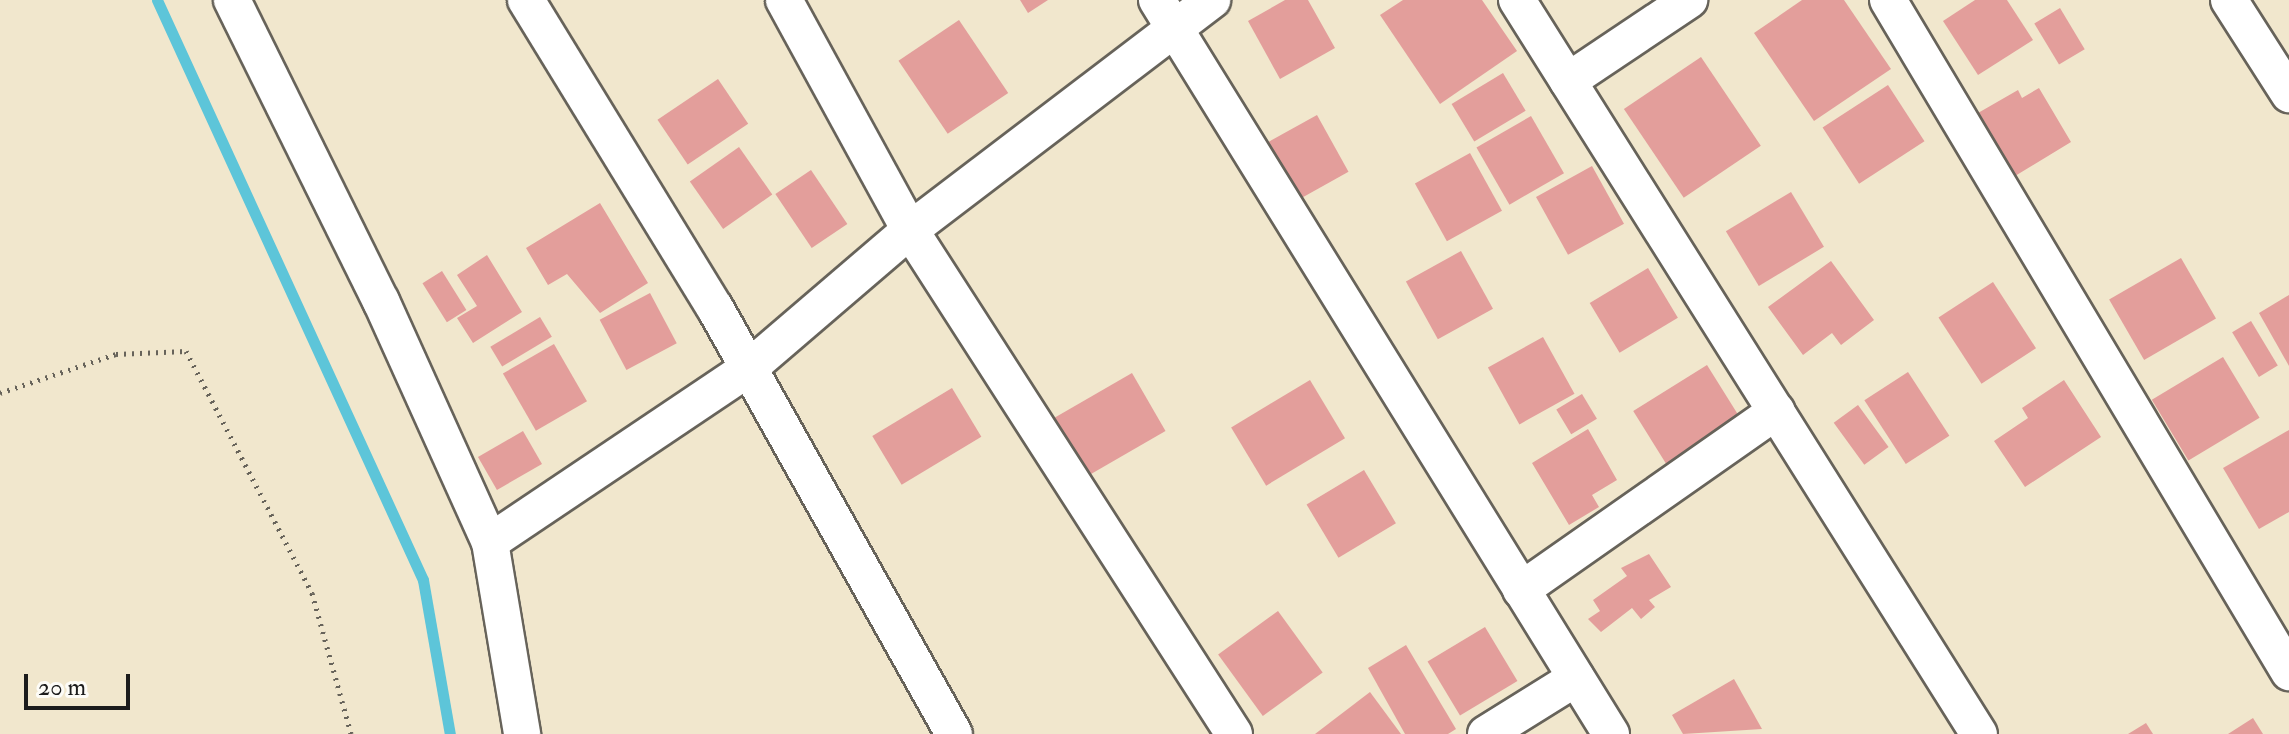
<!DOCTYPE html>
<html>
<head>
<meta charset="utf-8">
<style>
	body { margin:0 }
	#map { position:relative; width:2289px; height:734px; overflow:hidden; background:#f1e7cd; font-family:"IM FELL Double Pica",serif }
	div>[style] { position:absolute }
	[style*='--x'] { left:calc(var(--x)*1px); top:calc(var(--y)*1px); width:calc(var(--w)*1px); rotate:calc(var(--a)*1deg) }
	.stream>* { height:11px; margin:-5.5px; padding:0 5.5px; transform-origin:5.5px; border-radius:5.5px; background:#5dc5d9 }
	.building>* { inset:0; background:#e39e9b; transform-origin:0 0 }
	.path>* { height:5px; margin-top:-2.5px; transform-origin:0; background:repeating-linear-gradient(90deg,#67635a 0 2px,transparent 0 8px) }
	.roads { filter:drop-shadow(2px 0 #67635a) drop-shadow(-2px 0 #67635a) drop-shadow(0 2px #67635a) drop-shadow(0 -2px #67635a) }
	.minor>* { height:36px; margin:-18px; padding:0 18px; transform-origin:18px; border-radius:18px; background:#fff }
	span { translate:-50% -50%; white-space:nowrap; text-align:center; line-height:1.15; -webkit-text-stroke:8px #fdfcf7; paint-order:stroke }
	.scale { position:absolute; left:24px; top:674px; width:106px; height:36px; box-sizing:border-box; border:4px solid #1c1c1c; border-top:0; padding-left:10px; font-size:24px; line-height:28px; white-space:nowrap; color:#1c1c1c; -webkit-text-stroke:6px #fdfcf7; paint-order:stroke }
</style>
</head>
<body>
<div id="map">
	<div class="stream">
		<div style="--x:157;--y:0;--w:638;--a:65.36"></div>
		<div style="--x:423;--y:580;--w:156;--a:80.1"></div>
	</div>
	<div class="building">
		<div style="clip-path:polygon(1020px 0,1048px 0,1028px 13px)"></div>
		<div style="clip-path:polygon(1285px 0,1308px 0,1335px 48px,1280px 79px,1248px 21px)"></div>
		<div style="clip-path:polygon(1403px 0,1482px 0,1517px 51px,1440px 104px,1380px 15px)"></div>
		<div style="clip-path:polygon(1802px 0,1844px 0,1891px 69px,1814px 121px,1754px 33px)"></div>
		<div style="clip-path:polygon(1975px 0,2007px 0,2033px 40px,1978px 75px,1943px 21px)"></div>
		<div style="left:2060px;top:8px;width:48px;height:30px;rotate:59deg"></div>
		<div style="left:959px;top:20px;width:88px;height:73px;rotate:56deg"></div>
		<div style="left:1701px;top:57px;width:107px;height:93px;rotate:56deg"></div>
		<div style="left:1503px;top:73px;width:44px;height:60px;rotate:59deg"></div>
		<div style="left:718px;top:79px;width:54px;height:73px;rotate:56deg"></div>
		<div style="left:1888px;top:85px;width:67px;height:78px;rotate:57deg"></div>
		<div style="clip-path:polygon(2039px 88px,2071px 142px,2015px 176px,1978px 113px,2018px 90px,2022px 98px)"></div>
		<div style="left:1317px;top:115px;width:65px;height:64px;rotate:61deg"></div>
		<div style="left:1531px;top:116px;width:66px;height:63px;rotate:60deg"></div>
		<div style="left:739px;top:147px;width:58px;height:60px;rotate:55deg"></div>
		<div style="left:1470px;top:153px;width:66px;height:63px;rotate:61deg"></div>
		<div style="left:1592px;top:166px;width:66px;height:64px;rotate:61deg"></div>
		<div style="left:811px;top:170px;width:65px;height:43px;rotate:56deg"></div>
		<div style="left:1791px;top:192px;width:64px;height:76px;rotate:59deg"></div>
		<div style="clip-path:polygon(600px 203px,648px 283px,600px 313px,567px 274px,548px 285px,526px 248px)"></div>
		<div style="left:1461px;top:251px;width:66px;height:63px;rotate:61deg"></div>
		<div style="clip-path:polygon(487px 255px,522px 312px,473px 343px,457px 318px,477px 306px,457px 275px)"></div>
		<div style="left:2181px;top:258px;width:70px;height:83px;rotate:60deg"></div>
		<div style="clip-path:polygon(1831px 261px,1874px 320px,1841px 345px,1832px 333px,1803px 355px,1768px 307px)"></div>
		<div style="left:1648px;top:268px;width:58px;height:68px;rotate:59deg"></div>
		<div style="left:442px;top:271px;width:46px;height:23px;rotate:58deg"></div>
		<div style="left:1993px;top:282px;width:79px;height:65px;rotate:57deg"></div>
		<div style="left:650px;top:293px;width:57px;height:57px;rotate:62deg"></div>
		<div style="clip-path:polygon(2289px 295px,2289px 366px,2259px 313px)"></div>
		<div style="left:540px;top:317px;width:23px;height:58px;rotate:59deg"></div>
		<div style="left:2251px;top:321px;width:52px;height:22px;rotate:59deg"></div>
		<div style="left:1543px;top:337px;width:65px;height:63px;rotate:61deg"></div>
		<div style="left:554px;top:344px;width:66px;height:59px;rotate:60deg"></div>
		<div style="left:2223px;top:357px;width:71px;height:83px;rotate:59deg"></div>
		<div style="left:1707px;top:365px;width:62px;height:87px;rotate:58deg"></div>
		<div style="left:1908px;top:372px;width:76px;height:52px;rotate:57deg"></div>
		<div style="left:1132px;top:373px;width:67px;height:93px;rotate:60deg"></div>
		<div style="left:1310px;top:380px;width:68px;height:92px;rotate:59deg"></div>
		<div style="clip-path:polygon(2064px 380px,2101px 437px,2025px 487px,1994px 441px,2028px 418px,2022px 408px)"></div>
		<div style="left:952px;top:388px;width:57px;height:93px;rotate:59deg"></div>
		<div style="left:1582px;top:394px;width:29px;height:30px;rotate:59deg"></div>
		<div style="left:1858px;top:405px;width:52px;height:30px;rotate:54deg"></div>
		<div style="clip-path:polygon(1588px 429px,1617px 480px,1592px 495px,1599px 507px,1569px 525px,1532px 463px)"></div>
		<div style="clip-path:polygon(2289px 430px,2289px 512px,2259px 529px,2223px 468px)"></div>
		<div style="left:523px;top:431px;width:38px;height:52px;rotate:60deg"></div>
		<div style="left:1364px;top:470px;width:62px;height:67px;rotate:59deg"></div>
		<div style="clip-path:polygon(1649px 554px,1671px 587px,1649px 600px,1655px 607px,1641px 619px,1632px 608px,1601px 632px,1588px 619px,1600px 611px,1593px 600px,1627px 576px,1621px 568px)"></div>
		<div style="left:1278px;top:611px;width:76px;height:74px;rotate:54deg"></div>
		<div style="left:1485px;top:627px;width:63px;height:67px;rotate:59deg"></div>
		<div style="clip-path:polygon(1406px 645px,1456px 729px,1448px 734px,1405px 734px,1368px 668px)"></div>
		<div style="clip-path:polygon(1734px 679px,1762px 729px,1683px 734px,1672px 715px)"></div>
		<div style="clip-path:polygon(1370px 692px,1401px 734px,1315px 734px)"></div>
		<div style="clip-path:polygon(2253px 718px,2263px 734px,2228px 734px)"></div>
		<div style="clip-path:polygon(2146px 723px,2153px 734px,2128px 734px)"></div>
	</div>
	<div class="path">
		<div style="--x:0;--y:393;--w:122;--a:-18.6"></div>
		<div style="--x:116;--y:354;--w:70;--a:-2.5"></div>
		<div style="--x:186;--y:351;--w:273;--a:62.5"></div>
		<div style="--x:312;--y:593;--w:146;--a:74.5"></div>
	</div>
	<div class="roads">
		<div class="minor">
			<div style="--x:232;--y:0;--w:336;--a:63.7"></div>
			<div style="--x:381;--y:301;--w:265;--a:65.7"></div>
			<div style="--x:490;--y:542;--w:195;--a:80.5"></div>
			<div style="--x:526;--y:0;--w:361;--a:58.5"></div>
			<div style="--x:715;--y:308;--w:488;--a:60.7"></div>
			<div style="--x:784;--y:0;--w:262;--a:61.3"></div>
			<div style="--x:910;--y:230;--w:599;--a:57.26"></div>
			<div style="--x:1157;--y:0;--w:863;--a:58.26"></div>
			<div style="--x:1517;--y:0;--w:867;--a:57.81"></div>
			<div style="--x:1888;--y:0;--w:783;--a:59.17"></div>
			<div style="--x:2229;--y:0;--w:112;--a:57.4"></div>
			<div style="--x:1568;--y:81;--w:146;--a:-33.8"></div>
			<div style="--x:490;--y:542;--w:312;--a:-33.9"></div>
			<div style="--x:749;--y:368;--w:212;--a:-40.6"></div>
			<div style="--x:910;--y:230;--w:380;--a:-37.3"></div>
			<div style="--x:1521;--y:590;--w:312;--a:-35"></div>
			<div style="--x:1486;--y:734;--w:106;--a:-31.9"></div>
		</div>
	</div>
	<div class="scale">20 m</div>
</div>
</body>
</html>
